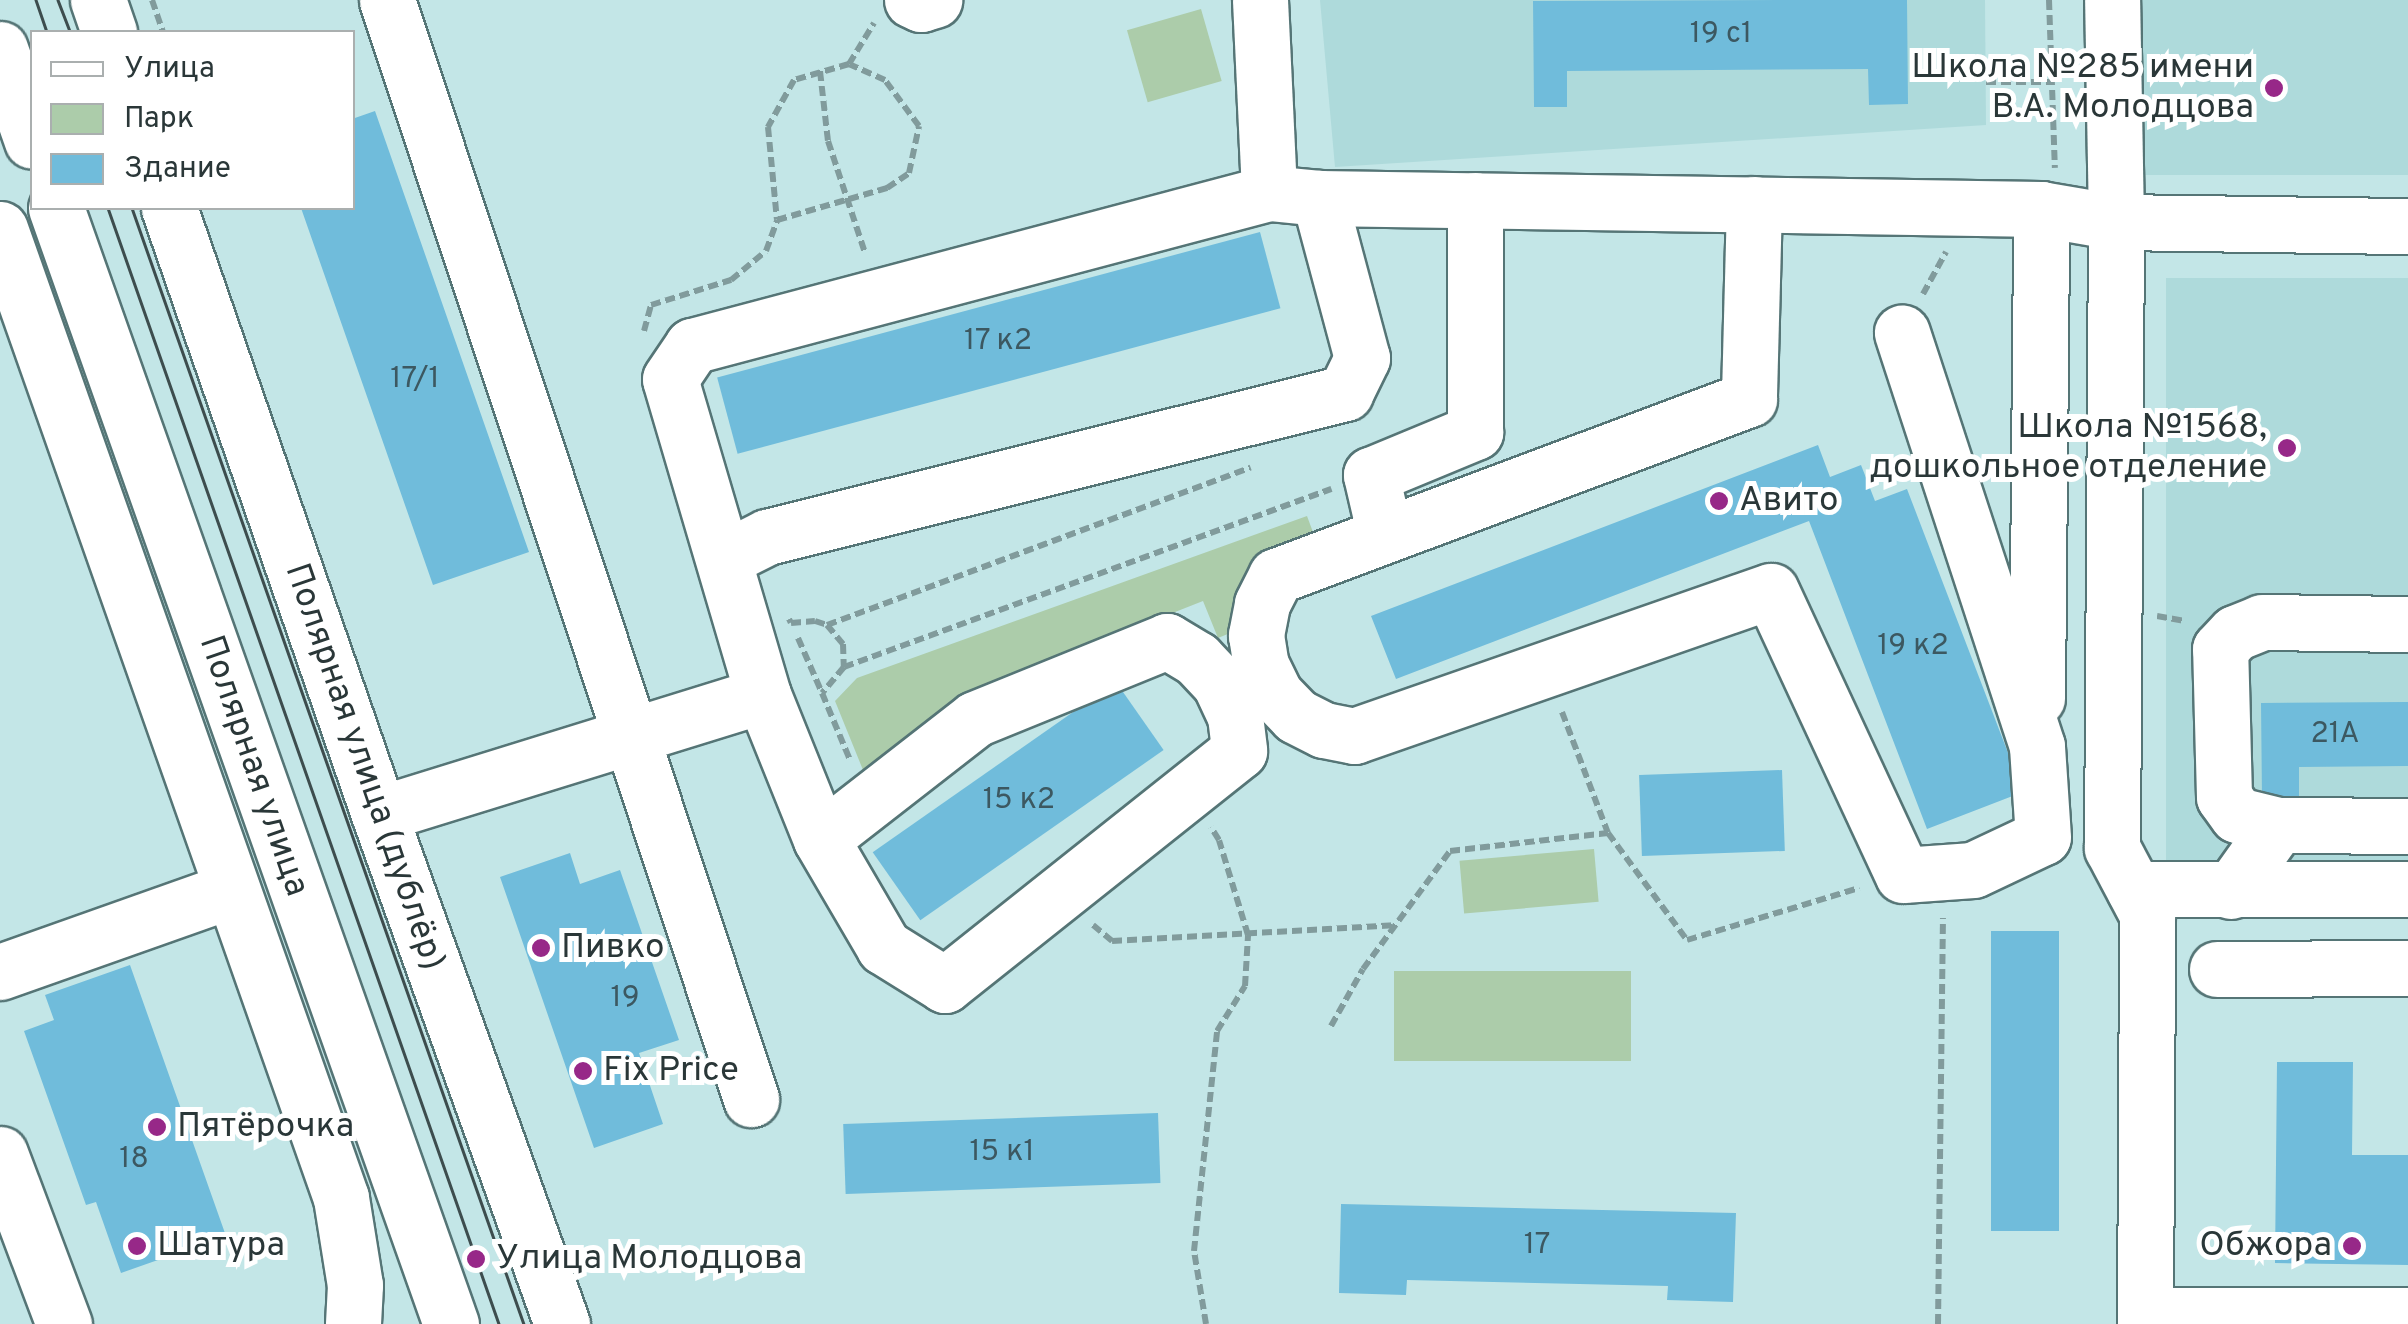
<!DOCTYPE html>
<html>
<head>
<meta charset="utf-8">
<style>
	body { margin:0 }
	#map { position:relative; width:2408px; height:1324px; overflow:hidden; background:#c3e6e7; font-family:Overpass,sans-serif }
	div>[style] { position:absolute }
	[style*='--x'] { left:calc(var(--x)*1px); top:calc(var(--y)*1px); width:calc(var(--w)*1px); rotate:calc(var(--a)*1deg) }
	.built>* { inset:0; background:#aedadb; transform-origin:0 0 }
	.green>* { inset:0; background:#acccaa; transform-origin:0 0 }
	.building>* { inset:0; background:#70bcdb; transform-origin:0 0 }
	.path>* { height:6px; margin-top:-3px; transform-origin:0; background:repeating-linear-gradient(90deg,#819b9c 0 10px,transparent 0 15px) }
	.roads { filter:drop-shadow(2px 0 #557576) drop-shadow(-2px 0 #557576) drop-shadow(0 2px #557576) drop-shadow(0 -2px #557576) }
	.minor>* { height:55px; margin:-27.5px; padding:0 27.5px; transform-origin:27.5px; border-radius:27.5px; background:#fff }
	.major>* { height:55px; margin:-27.5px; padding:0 27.5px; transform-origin:27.5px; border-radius:27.5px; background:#fff }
	.tram>* { height:2.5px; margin:-1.25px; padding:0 1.25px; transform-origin:1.25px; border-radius:1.25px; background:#3d4d4e }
	.dots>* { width:28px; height:28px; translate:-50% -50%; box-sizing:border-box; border:5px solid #fff; border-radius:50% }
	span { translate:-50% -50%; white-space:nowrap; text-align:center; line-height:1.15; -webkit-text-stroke:10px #fff; paint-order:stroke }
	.number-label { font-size:30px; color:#3c5861 }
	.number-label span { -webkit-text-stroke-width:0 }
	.poi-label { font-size:35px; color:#2a3738 }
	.right { translate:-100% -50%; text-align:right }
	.left { translate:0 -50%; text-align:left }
	.street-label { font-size:35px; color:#2a3738 }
	.legend { position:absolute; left:30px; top:30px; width:325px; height:180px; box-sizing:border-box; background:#fff; border:2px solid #aaafaf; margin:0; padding:12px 18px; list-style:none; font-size:30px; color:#2a3738 }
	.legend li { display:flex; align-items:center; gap:20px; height:50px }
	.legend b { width:50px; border:2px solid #aaafaf }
</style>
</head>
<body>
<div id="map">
	<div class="built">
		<div style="clip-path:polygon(1320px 0,1985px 0,1986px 125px,1335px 167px)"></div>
		<div style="left:2140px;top:0;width:268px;height:175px"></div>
		<div style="left:2166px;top:278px;width:242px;height:588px"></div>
	</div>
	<div class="green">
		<div style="left:1201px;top:9px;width:75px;height:77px;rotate:74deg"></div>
		<div style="clip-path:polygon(1307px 516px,1317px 543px,1245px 627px,1218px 638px,1203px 601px,972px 692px,882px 763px,863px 770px,835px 701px,857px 678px)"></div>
		<div style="left:1594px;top:849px;width:53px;height:135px;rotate:85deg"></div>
		<div style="left:1394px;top:971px;width:237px;height:90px"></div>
	</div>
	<div class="building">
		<div style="clip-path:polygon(1780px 0,1907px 0,1908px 104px,1869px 105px,1868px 69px,1567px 71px,1567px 107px,1534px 107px,1533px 1px)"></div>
		<div style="clip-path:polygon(375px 111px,529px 552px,433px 585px,301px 208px,352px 208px,352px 119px)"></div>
		<div style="left:1260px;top:232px;width:79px;height:562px;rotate:75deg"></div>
		<div style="clip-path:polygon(1818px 445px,1830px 477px,1861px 465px,1875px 501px,1907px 489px,2023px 792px,1927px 829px,1809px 521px,1396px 679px,1371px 616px)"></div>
		<div style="left:1116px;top:682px;width:83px;height:297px;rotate:55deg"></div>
		<div style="clip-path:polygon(2408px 702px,2408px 766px,2299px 767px,2299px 798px,2262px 798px,2261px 703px)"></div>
		<div style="left:1782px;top:770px;width:81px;height:143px;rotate:88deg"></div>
		<div style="clip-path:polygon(570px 853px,580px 884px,620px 870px,679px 1040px,639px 1053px,663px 1124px,594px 1148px,500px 877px)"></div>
		<div style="left:1991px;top:931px;width:68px;height:300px"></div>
		<div style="clip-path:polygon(130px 965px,226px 1236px,121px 1273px,96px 1202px,86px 1205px,24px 1031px,54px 1020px,45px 995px)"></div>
		<div style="clip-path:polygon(2277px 1062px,2353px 1062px,2352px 1155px,2408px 1155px,2408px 1265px,2275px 1263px)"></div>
		<div style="left:1158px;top:1113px;width:70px;height:315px;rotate:88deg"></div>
		<div style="clip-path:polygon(1341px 1204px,1736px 1213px,1733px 1302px,1667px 1300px,1668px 1286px,1407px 1280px,1406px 1295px,1339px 1293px)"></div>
	</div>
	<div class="path">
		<div style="--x:152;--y:0;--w:34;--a:71"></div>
		<div style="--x:2049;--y:0;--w:168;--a:88"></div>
		<div style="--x:849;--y:64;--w:48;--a:-58.6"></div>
		<div style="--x:820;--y:71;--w:70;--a:83.5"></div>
		<div style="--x:828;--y:141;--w:118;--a:71.7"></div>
		<div style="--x:1986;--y:82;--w:65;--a:0"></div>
		<div style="--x:1923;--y:294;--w:48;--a:-61.3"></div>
		<div style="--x:644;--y:331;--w:27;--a:-75"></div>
		<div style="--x:651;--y:305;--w:84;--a:-17.4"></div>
		<div style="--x:731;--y:280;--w:45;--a:-39.6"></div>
		<div style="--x:766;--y:251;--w:33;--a:-70"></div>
		<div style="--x:777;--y:220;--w:115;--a:-16.2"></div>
		<div style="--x:887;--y:188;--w:27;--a:-34"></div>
		<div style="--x:909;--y:173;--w:48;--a:-78"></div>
		<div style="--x:919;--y:126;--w:57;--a:-126.5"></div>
		<div style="--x:885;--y:80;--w:39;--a:-156"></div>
		<div style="--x:849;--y:64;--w:57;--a:163.8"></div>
		<div style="--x:794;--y:80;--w:54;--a:119"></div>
		<div style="--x:768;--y:127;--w:93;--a:84.5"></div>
		<div style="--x:2157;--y:616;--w:27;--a:10"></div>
		<div style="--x:789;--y:619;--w:4;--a:63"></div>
		<div style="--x:791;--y:623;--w:24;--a:-5"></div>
		<div style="--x:815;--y:621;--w:13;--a:18"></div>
		<div style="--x:827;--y:625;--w:25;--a:50"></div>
		<div style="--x:843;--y:644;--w:23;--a:88"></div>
		<div style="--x:844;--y:667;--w:34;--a:130"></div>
		<div style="--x:822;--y:693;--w:73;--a:67.3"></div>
		<div style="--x:827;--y:625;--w:452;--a:-20.4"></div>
		<div style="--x:798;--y:638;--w:60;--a:66.4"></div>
		<div style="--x:844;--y:667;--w:519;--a:-20.08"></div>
		<div style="--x:1562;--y:712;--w:129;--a:69.2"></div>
		<div style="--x:1093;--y:925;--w:25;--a:40"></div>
		<div style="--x:1112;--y:941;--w:282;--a:-3.2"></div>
		<div style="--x:1331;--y:1026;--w:65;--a:-60.7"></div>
		<div style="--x:1363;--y:969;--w:147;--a:-53.6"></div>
		<div style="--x:1450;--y:851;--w:159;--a:-6.5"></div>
		<div style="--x:1608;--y:833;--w:133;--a:53.6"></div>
		<div style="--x:1687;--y:940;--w:180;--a:-16.8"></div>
		<div style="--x:1206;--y:1324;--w:74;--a:-99.3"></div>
		<div style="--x:1194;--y:1251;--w:221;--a:-84"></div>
		<div style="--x:1217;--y:1031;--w:53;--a:-58.1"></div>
		<div style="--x:1245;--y:986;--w:51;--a:-86.6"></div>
		<div style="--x:1248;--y:935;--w:99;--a:-107"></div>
		<div style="--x:1219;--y:840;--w:15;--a:-122"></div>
		<div style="--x:1938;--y:1324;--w:406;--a:-89.3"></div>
	</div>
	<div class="roads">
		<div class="minor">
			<div style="--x:98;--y:0;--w:34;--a:71"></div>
			<div style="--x:387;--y:0;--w:1158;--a:71.67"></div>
			<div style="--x:912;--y:0;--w:10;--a:24"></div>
			<div style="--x:921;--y:4;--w:14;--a:-17"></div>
			<div style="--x:1260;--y:0;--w:193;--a:87.3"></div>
			<div style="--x:1754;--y:204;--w:195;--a:91.5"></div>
			<div style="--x:1749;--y:399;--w:505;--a:159.48"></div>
			<div style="--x:1276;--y:576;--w:31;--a:117"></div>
			<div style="--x:1262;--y:604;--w:32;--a:101"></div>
			<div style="--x:1256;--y:635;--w:30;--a:81"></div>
			<div style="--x:1261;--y:665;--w:32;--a:64"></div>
			<div style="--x:1275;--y:694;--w:30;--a:46"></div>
			<div style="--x:1296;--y:716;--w:31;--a:27"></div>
			<div style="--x:1324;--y:730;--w:31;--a:11"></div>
			<div style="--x:1354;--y:736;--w:441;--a:-19.2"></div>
			<div style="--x:1771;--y:591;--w:313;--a:65.1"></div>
			<div style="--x:1903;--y:875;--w:70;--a:-4.1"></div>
			<div style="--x:1973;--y:870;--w:77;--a:-25.2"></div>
			<div style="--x:2043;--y:837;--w:91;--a:-93.8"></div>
			<div style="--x:2037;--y:746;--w:435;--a:-108.1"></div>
			<div style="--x:169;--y:208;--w:641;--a:70.89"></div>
			<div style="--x:379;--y:814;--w:542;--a:70.26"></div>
			<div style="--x:1385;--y:535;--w:62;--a:-103.1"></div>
			<div style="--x:1371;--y:475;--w:113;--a:-22.5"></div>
			<div style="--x:1475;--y:432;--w:232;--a:-90"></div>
			<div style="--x:725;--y:558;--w:47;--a:-26.6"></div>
			<div style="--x:767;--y:537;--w:596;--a:-13.99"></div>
			<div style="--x:1345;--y:393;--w:39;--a:-64"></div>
			<div style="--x:1362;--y:358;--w:166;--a:-105"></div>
			<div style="--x:1167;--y:641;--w:35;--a:31"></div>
			<div style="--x:1197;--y:659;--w:34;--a:47"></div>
			<div style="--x:1220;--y:684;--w:35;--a:65"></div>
			<div style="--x:1235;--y:716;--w:35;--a:83"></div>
			<div style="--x:1239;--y:751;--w:376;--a:141.5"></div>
			<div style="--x:945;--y:985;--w:72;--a:-148.1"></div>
			<div style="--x:884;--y:947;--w:125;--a:-120.3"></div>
			<div style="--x:821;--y:839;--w:195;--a:-37.9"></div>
			<div style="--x:975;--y:719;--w:207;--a:-22.1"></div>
			<div style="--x:763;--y:695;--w:329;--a:-106.4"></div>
			<div style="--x:670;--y:379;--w:40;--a:-56"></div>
			<div style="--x:692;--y:346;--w:597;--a:-14.85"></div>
			<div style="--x:1269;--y:193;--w:50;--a:5.7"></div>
			<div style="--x:1319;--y:198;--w:722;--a:0.87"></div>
			<div style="--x:2041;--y:209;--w:76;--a:9.8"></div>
			<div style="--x:2116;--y:222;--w:222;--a:-91"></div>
			<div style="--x:2037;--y:698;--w:489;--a:-89.5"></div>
			<div style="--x:379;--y:814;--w:402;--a:-17.2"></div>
			<div style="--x:763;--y:695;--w:155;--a:68.1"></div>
			<div style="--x:2278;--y:825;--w:130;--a:0.4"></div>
			<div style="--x:2134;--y:889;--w:274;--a:0"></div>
			<div style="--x:2231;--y:891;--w:81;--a:-54.5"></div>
			<div style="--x:2278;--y:825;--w:42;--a:-166.3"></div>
			<div style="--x:2237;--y:815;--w:22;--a:-126"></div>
			<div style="--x:2224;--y:797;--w:148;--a:-91.5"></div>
			<div style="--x:2220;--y:649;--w:22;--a:-47"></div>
			<div style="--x:2235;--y:633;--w:29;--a:-22"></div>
			<div style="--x:2262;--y:622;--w:146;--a:0.8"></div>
			<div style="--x:2217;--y:969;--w:191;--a:-0.3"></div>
			<div style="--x:0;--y:972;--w:246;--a:-19.5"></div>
			<div style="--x:0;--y:1154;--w:182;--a:69.4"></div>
			<div style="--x:2146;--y:1315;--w:262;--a:0"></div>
			<div style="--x:2145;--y:1324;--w:410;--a:-89.7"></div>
			<div style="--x:2147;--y:914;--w:75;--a:-117.9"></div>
			<div style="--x:2112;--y:848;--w:626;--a:-89.63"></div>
			<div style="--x:2116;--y:222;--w:292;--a:0.8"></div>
		</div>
		<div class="major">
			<div style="--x:0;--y:49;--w:97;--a:70.8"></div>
			<div style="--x:56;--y:208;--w:1184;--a:70.51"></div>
			<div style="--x:0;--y:229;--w:1027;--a:70.61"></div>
			<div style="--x:341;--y:1198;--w:88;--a:80.9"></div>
			<div style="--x:355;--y:1285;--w:39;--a:93"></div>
		</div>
	</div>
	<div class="tram">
		<div style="--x:36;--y:0;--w:34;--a:71"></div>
		<div style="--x:58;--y:0;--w:34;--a:69"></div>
		<div style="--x:108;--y:208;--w:1183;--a:70.69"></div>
		<div style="--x:132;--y:208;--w:1183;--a:70.65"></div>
	</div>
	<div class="dots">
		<div style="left:2274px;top:88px;background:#972888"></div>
		<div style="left:2287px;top:448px;background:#972888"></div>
		<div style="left:1719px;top:501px;background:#972888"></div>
		<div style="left:541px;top:948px;background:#972888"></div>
		<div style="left:583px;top:1071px;background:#972888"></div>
		<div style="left:157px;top:1127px;background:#972888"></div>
		<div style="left:137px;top:1246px;background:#972888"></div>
		<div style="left:2352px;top:1246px;background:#972888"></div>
		<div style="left:476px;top:1259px;background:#972888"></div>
	</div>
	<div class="number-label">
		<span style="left:1721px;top:35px">19 с1</span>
		<span style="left:998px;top:342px">17 к2</span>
		<span style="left:415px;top:380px">17/1</span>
		<span style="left:1913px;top:647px">19 к2</span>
		<span style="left:2335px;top:735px">21А</span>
		<span style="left:1019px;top:801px">15 к2</span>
		<span style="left:625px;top:999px">19</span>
		<span style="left:1002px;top:1153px">15 к1</span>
		<span style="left:134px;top:1160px">18</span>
		<span style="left:1537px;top:1246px">17</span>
	</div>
	<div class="poi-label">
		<span class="right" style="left:2254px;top:88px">Школа №285 имени<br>В.А. Молодцова</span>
		<span class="right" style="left:2267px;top:448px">Школа №1568,<br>дошкольное отделение</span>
		<span class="left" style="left:1739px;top:501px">Авито</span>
		<span class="left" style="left:561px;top:948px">Пивко</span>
		<span class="left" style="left:603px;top:1071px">Fix Price</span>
		<span class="left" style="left:177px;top:1127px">Пятёрочка</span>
		<span class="left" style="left:157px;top:1246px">Шатура</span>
		<span class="right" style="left:2332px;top:1246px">Обжора</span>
		<span class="left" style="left:496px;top:1259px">Улица Молодцова</span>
	</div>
	<div class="street-label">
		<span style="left:253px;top:766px;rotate:71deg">Полярная улица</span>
		<span style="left:364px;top:767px;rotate:71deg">Полярная улица (дублёр)</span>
	</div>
	<ul class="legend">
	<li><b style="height:12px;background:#fff"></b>Улица</li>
	<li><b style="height:28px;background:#acccaa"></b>Парк</li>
	<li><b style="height:28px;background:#70bcdb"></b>Здание</li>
	</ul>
</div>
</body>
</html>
